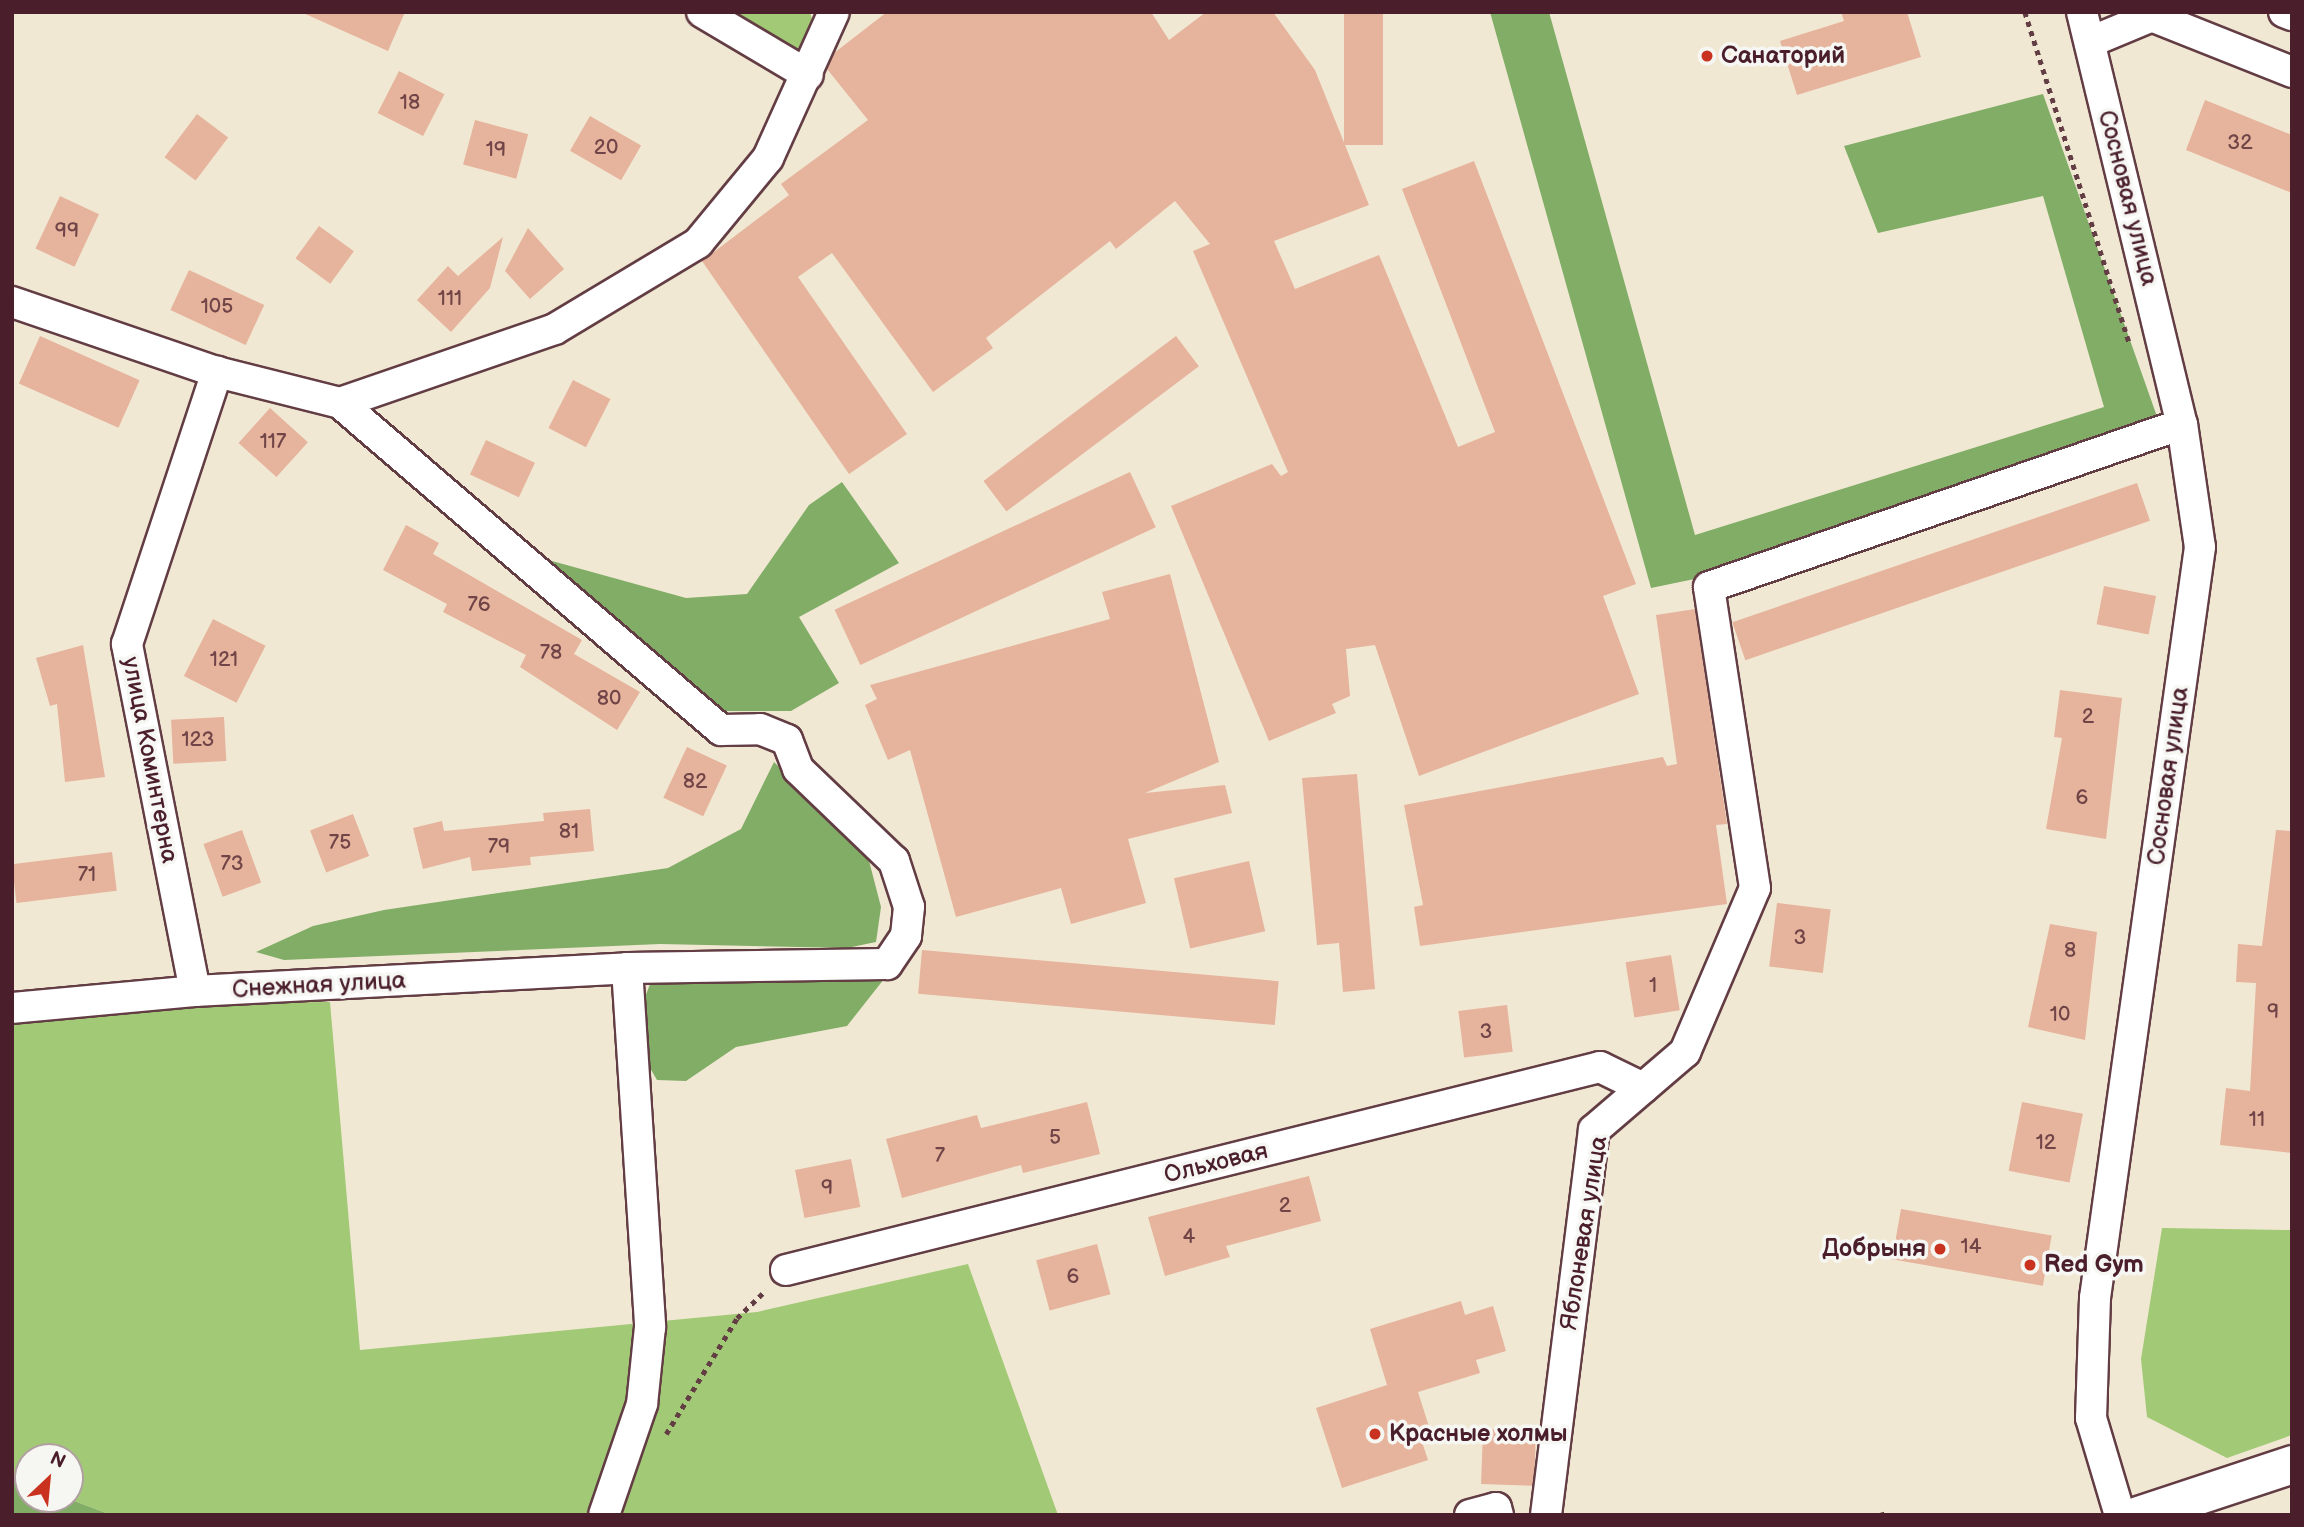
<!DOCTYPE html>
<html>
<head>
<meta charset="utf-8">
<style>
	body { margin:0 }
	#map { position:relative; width:2304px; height:1527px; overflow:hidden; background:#f1e8d4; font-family:"Balsamiq Sans",sans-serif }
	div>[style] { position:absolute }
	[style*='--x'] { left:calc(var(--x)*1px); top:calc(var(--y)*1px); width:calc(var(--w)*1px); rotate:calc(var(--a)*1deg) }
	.green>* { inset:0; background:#a2c975 }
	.forest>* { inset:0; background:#81ad66 }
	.building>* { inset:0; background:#e6b39c; transform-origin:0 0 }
	.path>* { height:4.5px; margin-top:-2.25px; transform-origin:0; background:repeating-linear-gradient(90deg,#633d44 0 5px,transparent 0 10px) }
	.roads { filter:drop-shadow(2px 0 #633d44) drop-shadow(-2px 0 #633d44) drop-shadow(0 2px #633d44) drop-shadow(0 -2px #633d44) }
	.minor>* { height:30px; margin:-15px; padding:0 15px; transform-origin:15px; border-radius:15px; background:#fff }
	.major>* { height:37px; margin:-18.5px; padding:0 18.5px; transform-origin:18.5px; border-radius:18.5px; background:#fff }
	.dots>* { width:19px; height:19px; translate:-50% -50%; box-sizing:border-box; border:4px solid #f6f6f2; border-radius:50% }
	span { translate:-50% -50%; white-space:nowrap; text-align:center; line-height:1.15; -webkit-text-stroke:7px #f6f6f2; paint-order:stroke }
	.number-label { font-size:21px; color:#714447 }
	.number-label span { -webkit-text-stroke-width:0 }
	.poi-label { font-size:24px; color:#4a1f2b; font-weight:700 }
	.left { translate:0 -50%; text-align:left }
	.right { translate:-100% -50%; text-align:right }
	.street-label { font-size:24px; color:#4a1f2b }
	.frame { position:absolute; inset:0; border:14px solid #4a1f2b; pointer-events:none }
	.north { position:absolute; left:14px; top:1443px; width:70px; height:70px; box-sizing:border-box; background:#f6f6f2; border:2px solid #b1a0a2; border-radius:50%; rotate:26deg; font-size:19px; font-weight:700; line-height:28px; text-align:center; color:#4a1f2b }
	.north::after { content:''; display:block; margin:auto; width:24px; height:32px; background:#c8321e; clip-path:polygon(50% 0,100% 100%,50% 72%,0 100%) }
</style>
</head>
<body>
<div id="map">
	<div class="green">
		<div style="clip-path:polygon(729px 12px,810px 12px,815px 30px,795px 54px)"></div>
		<div style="clip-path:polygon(330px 1002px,360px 1350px,757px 1312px,968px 1264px,1058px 1515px,111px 1515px,69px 1499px,70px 1457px,28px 1457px,28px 1480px,12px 1473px,12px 1024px,232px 1003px)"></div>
		<div style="clip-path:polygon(2162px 1228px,2292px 1230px,2292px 1435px,2227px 1458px,2147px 1417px,2141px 1359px)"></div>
	</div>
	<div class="forest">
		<div style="clip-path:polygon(1490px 12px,1549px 12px,1695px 535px,2104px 407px,2043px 196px,1878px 233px,1844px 146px,2043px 94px,2160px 425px,1709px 576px,1651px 588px)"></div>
		<div style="clip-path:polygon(842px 482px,899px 563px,799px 617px,839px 683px,791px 711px,714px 711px,534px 556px,686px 598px,747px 594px,809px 505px)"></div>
		<div style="clip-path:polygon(774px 762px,867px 853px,881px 907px,876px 942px,847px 948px,660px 944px,284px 960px,256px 952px,313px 926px,384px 910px,668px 868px,741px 829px)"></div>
		<div style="clip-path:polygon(652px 979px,884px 979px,847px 1026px,736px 1047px,686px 1081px,657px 1080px,640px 1051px,642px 1005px)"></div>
		<div style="clip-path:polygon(12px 1473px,28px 1480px,28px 1499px,69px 1499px,111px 1515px,12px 1515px)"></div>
	</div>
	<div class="building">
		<div style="clip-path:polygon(301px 12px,405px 12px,388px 51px)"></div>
		<div style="clip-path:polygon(887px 12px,1151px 12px,1169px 40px,1206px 12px,1273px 12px,1315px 70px,1369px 205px,1274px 241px,1295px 289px,1379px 255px,1458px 447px,1495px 432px,1402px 189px,1474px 161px,1636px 584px,1603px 596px,1639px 694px,1419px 776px,1375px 645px,1346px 649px,1350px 696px,1332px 704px,1336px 713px,1269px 741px,1171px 506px,1272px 464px,1281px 476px,1288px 472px,1193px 251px,1210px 244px,1175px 201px,1116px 249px,1110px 241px,986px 338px,993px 348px,933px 392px,832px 253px,798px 277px,907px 434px,849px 474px,702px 261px,789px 195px,781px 184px,868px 120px,827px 69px,834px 53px)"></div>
		<div style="left:1344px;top:12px;width:39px;height:133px"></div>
		<div style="clip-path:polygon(1841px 12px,1907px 12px,1921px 57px,1797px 95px,1780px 41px,1844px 21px)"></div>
		<div style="left:399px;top:71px;width:51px;height:47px;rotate:27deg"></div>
		<div style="clip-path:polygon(2205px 100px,2292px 135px,2292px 193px,2186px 150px)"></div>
		<div style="left:197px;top:114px;width:39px;height:54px;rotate:37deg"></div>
		<div style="left:590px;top:116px;width:59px;height:40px;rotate:30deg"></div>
		<div style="left:475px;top:120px;width:55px;height:46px;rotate:15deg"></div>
		<div style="left:60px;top:196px;width:43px;height:58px;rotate:25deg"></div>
		<div style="left:319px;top:226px;width:43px;height:40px;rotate:36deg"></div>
		<div style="clip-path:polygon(528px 228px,564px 269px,530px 299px,505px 271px)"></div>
		<div style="clip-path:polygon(503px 237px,490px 288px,451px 332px,417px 300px,448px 266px,458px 276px)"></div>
		<div style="left:189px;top:270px;width:83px;height:44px;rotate:25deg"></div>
		<div style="left:40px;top:336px;width:109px;height:52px;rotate:24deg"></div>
		<div style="left:1176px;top:336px;width:38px;height:241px;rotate:53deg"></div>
		<div style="left:573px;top:380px;width:42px;height:54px;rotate:27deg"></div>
		<div style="left:270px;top:408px;width:51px;height:47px;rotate:42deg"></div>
		<div style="left:486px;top:440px;width:54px;height:38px;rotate:25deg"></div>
		<div style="left:1130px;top:472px;width:61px;height:326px;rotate:65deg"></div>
		<div style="left:2137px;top:483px;width:40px;height:428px;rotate:71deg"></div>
		<div style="clip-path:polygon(406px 525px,439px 543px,433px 554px,582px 640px,574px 654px,640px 692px,617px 730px,520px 667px,526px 655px,443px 612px,447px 604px,383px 570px)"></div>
		<div style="clip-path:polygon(1170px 574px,1219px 762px,1145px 793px,1225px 785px,1232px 813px,1128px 839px,1146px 903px,1071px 924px,1061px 888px,956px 917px,910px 750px,888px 760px,865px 705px,877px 699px,870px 685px,1110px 619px,1102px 592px)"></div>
		<div style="left:2104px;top:586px;width:53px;height:39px;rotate:11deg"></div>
		<div style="clip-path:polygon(1695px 609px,1727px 824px,1716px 825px,1727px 904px,1420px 946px,1414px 907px,1423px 905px,1404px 805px,1663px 757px,1667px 766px,1677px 764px,1656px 615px)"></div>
		<div style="left:213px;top:619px;width:59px;height:64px;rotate:27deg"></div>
		<div style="clip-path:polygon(83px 645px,105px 777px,65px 782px,57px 704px,50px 706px,36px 658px)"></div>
		<div style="clip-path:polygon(2060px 690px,2122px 698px,2106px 839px,2046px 829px,2062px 738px,2054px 737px)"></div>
		<div style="left:224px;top:717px;width:44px;height:53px;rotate:87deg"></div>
		<div style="left:687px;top:747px;width:44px;height:56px;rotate:25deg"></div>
		<div style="clip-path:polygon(1357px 774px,1375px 989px,1343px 992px,1339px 943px,1317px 945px,1302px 778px)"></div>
		<div style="clip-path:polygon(590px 809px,594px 851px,530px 857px,531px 865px,472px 871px,470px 857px,423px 869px,413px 828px,442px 821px,444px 831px,544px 821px,543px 813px)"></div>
		<div style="left:353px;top:814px;width:45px;height:46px;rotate:69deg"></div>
		<div style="left:242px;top:830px;width:56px;height:41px;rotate:70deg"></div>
		<div style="clip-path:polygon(2276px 830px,2292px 831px,2292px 1153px,2220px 1145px,2226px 1088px,2250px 1091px,2256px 983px,2236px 982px,2238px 944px,2262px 946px)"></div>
		<div style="left:112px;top:852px;width:39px;height:101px;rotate:83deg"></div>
		<div style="left:1249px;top:861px;width:72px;height:77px;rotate:77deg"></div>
		<div style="left:1777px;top:903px;width:54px;height:64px;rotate:7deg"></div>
		<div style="clip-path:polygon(2050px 924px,2097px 932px,2085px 1040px,2028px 1027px)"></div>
		<div style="left:922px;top:950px;width:358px;height:44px;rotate:5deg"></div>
		<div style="left:1671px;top:955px;width:56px;height:46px;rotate:81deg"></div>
		<div style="left:1507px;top:1005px;width:47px;height:49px;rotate:83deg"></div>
		<div style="clip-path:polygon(1087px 1102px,1100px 1154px,1023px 1173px,1021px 1165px,902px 1198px,886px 1139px,977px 1115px,981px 1128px)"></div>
		<div style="left:2022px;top:1102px;width:62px;height:70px;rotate:11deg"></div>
		<div style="left:851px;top:1159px;width:49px;height:57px;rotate:79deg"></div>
		<div style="clip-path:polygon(1309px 1176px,1321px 1221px,1226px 1246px,1230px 1257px,1165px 1276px,1148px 1217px)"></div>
		<div style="left:1901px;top:1209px;width:153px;height:51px;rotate:10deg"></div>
		<div style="left:1097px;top:1244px;width:52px;height:63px;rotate:75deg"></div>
		<div style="clip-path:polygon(1461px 1301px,1465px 1315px,1493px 1306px,1506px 1351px,1476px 1360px,1480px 1373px,1418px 1392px,1431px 1433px,1420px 1436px,1428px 1460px,1342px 1488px,1316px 1408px,1387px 1385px,1370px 1329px)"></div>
		<div style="left:1483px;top:1429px;width:53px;height:55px;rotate:2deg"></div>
	</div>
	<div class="path">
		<div style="--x:2025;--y:12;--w:349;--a:72.5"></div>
		<div style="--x:666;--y:1434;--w:136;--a:-58.5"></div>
		<div style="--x:737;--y:1318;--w:40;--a:-44"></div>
		<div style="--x:1880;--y:1515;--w:7;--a:-16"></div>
	</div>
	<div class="roads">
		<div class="minor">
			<div style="--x:702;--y:12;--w:123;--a:30.7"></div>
			<div style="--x:2082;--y:12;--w:424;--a:76.4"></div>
			<div style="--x:2182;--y:424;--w:124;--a:81.7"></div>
			<div style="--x:2200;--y:547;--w:758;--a:97.96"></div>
			<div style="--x:2095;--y:1298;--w:120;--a:91.9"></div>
			<div style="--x:2091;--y:1418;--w:101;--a:73.4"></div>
			<div style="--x:2284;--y:12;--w:9;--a:21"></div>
			<div style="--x:2154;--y:17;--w:149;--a:21.7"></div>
			<div style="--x:2090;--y:42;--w:78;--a:-22.6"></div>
			<div style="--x:12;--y:302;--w:217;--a:18.9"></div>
			<div style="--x:217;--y:372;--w:127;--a:14.1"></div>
			<div style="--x:340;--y:403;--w:227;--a:-19"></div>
			<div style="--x:555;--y:329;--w:167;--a:-31"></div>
			<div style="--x:698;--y:243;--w:110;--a:-50.5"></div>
			<div style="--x:768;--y:158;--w:160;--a:-65.7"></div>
			<div style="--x:340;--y:403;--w:502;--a:40.64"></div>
			<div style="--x:721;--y:730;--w:39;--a:-1"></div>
			<div style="--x:760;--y:729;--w:29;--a:22"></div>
			<div style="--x:787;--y:740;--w:31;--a:69"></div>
			<div style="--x:798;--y:769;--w:133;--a:43.8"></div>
			<div style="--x:894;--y:861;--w:48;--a:71.9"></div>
			<div style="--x:909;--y:907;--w:29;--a:96"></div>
			<div style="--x:906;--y:936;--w:34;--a:124"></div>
			<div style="--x:887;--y:964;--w:260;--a:179.1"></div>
			<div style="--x:627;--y:968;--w:360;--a:86.3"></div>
			<div style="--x:650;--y:1327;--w:77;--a:95.9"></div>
			<div style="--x:642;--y:1404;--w:117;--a:108.9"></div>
			<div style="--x:195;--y:991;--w:354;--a:-101.1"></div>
			<div style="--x:127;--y:644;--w:287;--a:-71.7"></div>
			<div style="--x:12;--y:1008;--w:184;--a:-5.3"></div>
			<div style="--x:195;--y:991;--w:433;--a:-3"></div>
			<div style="--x:786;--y:1270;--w:839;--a:-14"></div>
			<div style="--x:1600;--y:1067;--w:48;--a:26"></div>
			<div style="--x:1470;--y:1515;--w:27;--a:-15"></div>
			<div style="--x:1496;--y:1508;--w:7;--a:74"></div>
			<div style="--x:1546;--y:1515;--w:388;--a:-82.9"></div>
			<div style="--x:1594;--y:1130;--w:120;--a:-40.6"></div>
			<div style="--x:1685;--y:1052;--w:178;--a:-66.9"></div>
			<div style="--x:1755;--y:888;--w:304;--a:-98.7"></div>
			<div style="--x:1709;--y:587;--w:500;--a:-19.01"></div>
		</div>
		<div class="major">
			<div style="--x:2138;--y:1515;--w:162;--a:-18.3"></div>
		</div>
	</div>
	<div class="dots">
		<div style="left:1707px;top:56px;background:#c8321e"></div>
		<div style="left:1940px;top:1249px;background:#c8321e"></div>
		<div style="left:2030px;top:1265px;background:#c8321e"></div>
		<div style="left:1375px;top:1434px;background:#c8321e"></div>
	</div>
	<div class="number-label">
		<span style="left:410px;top:103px">18</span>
		<span style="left:2240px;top:143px">32</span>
		<span style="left:606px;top:148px">20</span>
		<span style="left:496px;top:150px">19</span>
		<span style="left:67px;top:231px">99</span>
		<span style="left:450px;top:299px">111</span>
		<span style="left:217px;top:307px">105</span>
		<span style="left:273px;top:442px">117</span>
		<span style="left:479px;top:605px">76</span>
		<span style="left:551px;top:653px">78</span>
		<span style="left:224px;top:660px">121</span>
		<span style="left:609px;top:699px">80</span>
		<span style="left:2088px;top:717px">2</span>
		<span style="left:198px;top:740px">123</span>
		<span style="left:695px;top:782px">82</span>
		<span style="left:2082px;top:798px">6</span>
		<span style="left:569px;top:832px">81</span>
		<span style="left:340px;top:843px">75</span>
		<span style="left:499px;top:847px">79</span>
		<span style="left:232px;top:864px">73</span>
		<span style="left:87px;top:875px">71</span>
		<span style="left:1800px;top:938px">3</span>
		<span style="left:2070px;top:951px">8</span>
		<span style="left:1653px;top:986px">1</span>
		<span style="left:2273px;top:1012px">9</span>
		<span style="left:2060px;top:1015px">10</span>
		<span style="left:1486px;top:1032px">3</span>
		<span style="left:2257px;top:1120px">11</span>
		<span style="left:1055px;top:1138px">5</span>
		<span style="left:2046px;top:1143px">12</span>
		<span style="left:940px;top:1156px">7</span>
		<span style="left:827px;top:1188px">9</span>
		<span style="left:1285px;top:1206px">2</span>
		<span style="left:1189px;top:1237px">4</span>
		<span style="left:1971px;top:1247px">14</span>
		<span style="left:1073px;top:1277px">6</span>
	</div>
	<div class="poi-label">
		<span class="left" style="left:1721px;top:56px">Санаторий</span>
		<span class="right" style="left:1926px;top:1249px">Добрыня</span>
		<span class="left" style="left:2044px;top:1265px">Red Gym</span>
		<span class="left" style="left:1389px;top:1434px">Красные холмы</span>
	</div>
	<div class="street-label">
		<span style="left:2128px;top:198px;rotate:76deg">Сосновая улица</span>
		<span style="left:150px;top:760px;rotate:79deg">улица Коминтерна</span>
		<span style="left:2168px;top:776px;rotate:-82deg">Сосновая улица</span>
		<span style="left:319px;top:985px;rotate:-3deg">Снежная улица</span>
		<span style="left:1216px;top:1163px;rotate:-14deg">Ольховая</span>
		<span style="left:1584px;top:1233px;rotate:-81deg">Яблоневая улица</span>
	</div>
	<div class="frame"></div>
	<div class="north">N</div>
</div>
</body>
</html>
